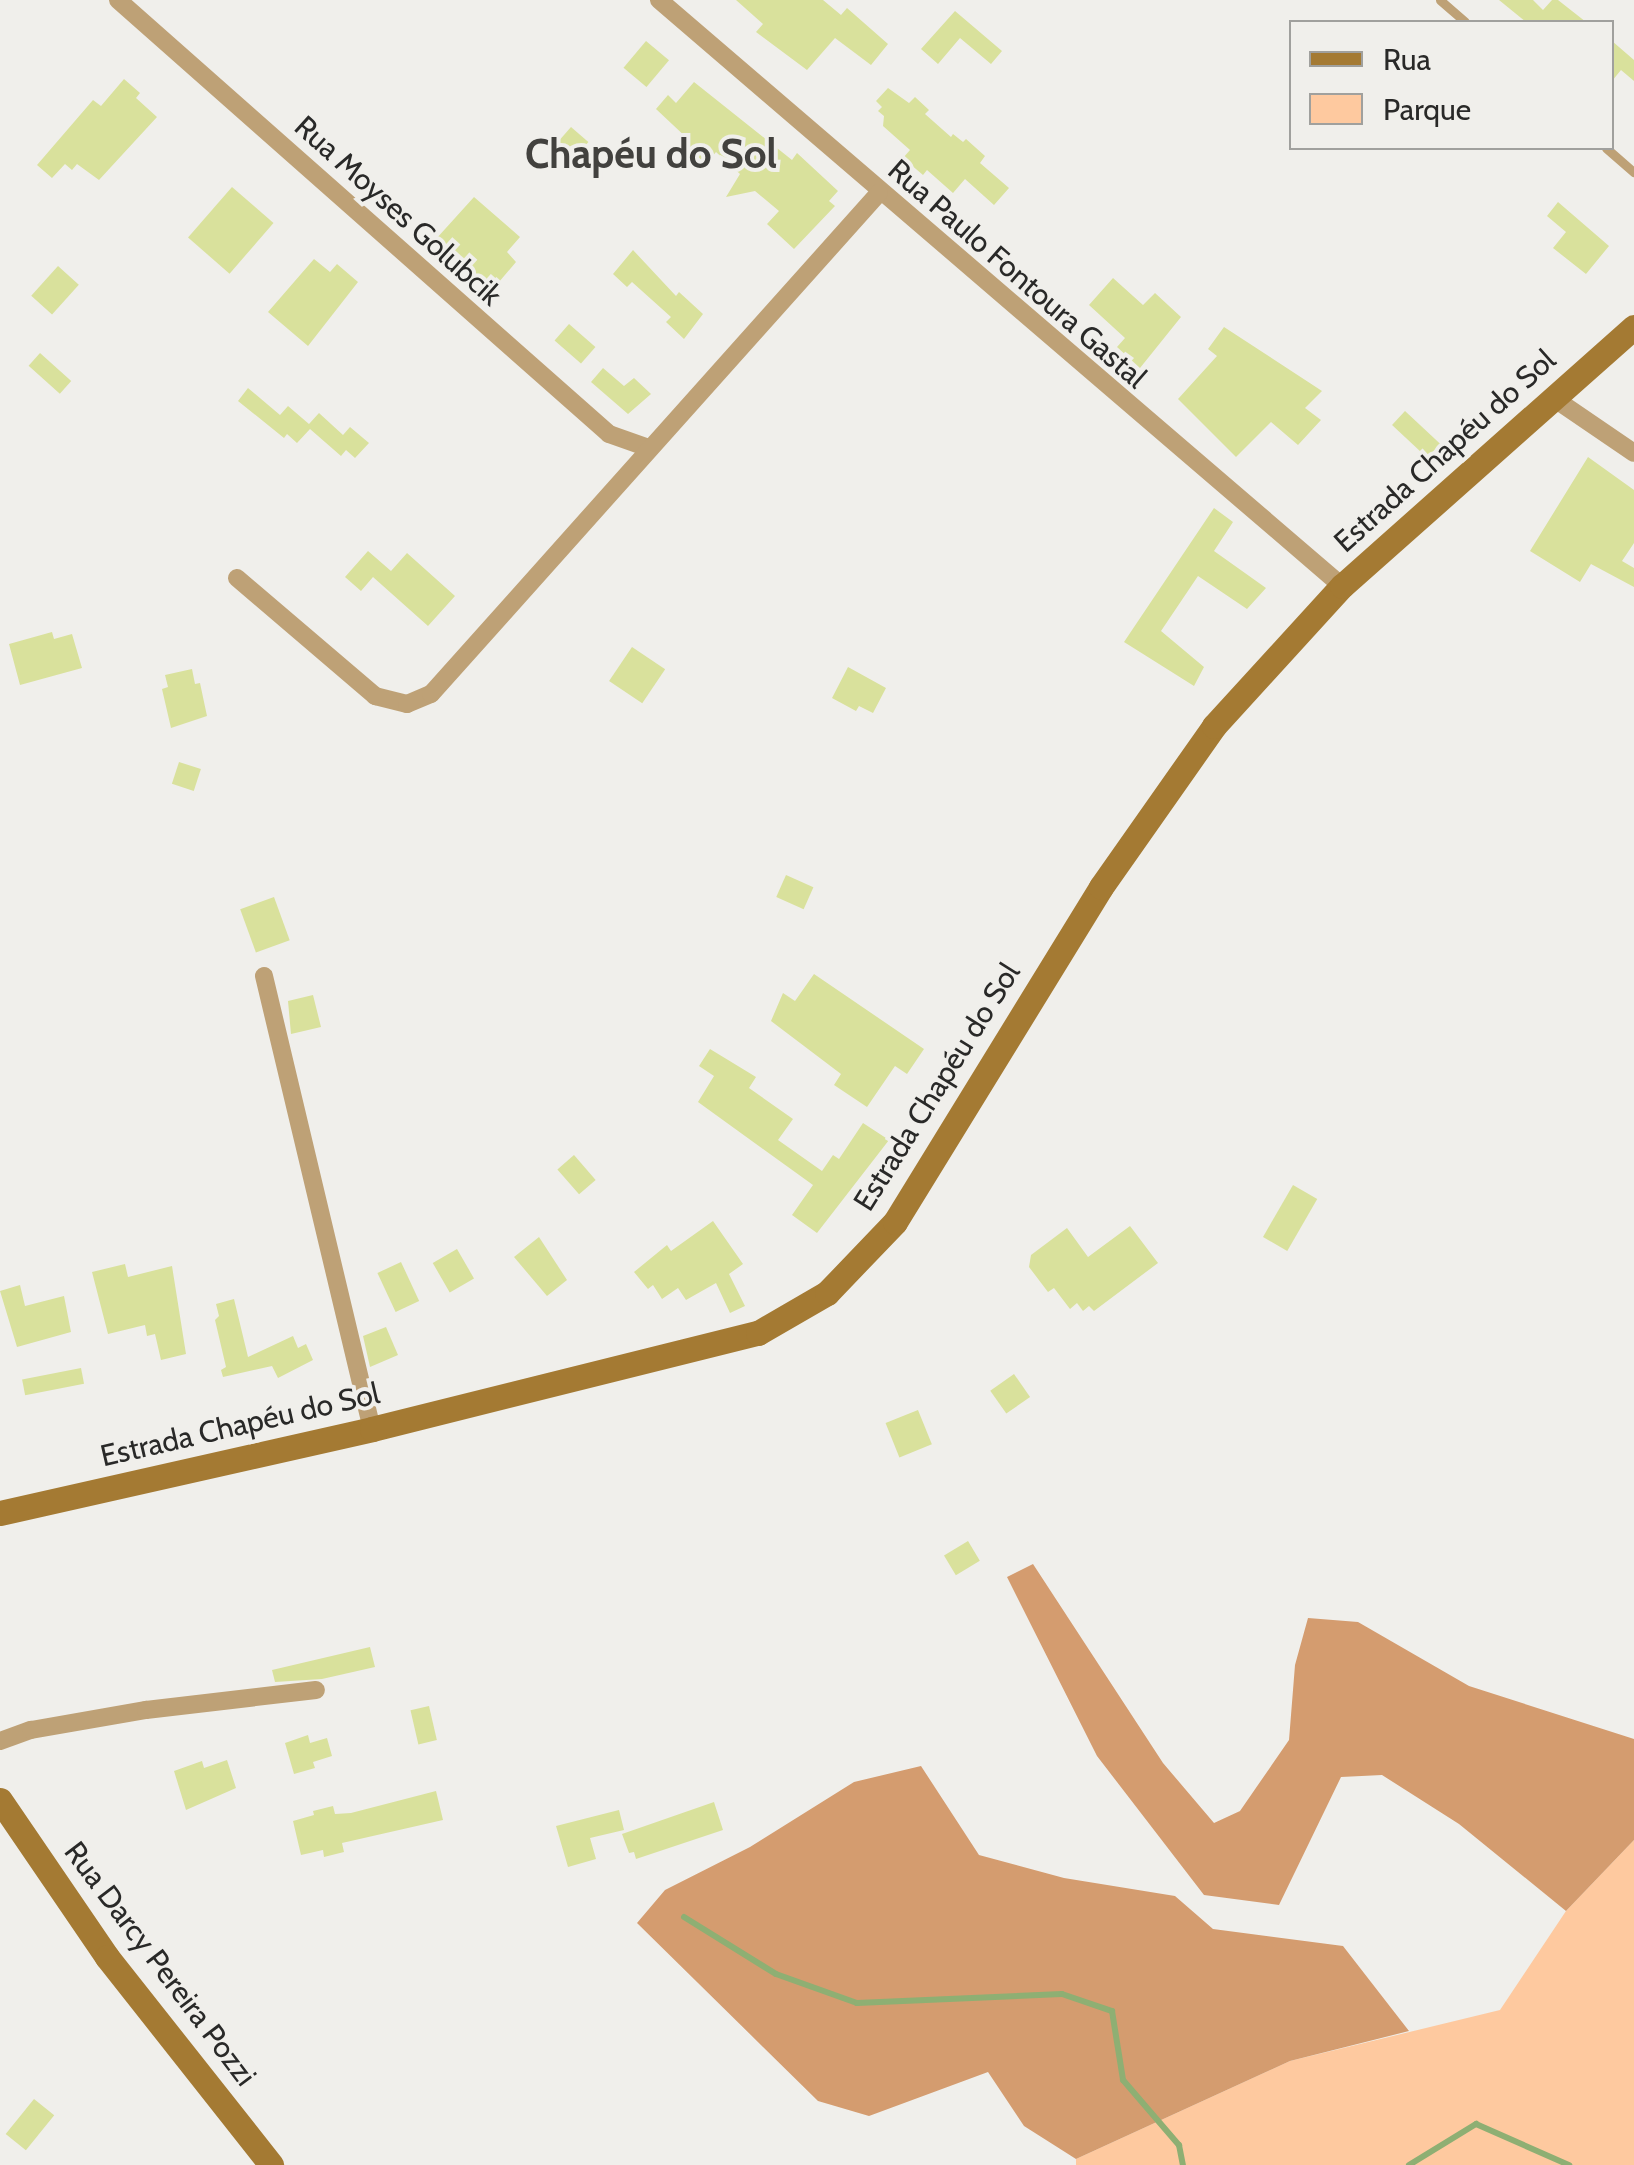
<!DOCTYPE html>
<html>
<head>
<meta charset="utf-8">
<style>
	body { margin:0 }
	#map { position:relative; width:1634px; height:2165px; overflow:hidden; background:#f0efeb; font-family:Cabin,sans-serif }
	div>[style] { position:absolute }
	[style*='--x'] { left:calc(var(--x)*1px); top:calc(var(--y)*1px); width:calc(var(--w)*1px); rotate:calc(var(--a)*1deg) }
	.green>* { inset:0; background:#fec99f }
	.forest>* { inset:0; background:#d49c6f }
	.stream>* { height:6px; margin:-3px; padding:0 3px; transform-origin:3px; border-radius:3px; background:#8eaf73 }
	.building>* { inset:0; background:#d9e19c; transform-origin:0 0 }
	.lane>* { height:9px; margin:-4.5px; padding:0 4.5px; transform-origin:4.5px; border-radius:4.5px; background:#bea176 }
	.street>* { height:18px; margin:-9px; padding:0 9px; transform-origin:9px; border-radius:9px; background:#bea176 }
	.secondary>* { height:25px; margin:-12.5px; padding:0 12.5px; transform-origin:12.5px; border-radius:12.5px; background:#a47a33 }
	span { translate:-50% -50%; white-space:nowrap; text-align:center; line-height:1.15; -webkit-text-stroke:8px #f0efeb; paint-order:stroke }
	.street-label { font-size:30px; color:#292928 }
	.district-label { font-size:40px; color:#42413e; font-weight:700 }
	.legend { position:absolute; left:1289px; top:20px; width:325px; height:130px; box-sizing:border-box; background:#f0efeb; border:2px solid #a0a09d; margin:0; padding:12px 18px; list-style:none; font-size:30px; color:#292928 }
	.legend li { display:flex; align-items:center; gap:20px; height:50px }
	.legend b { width:50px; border:2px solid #a0a09d }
</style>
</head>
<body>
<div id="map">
	<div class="green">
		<div style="clip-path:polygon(1634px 1840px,1634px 2165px,1076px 2165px,1076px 2159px,1290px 2061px,1500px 2010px,1566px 1911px)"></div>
	</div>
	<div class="forest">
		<div style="clip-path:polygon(1033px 1564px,1163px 1763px,1214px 1823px,1240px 1811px,1289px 1740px,1295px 1665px,1308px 1618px,1358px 1622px,1469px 1686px,1634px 1739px,1634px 1840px,1566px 1911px,1459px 1824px,1382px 1775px,1341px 1777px,1279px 1905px,1204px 1895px,1097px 1756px,1007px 1577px)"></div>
		<div style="clip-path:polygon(921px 1766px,979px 1855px,1064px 1878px,1175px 1896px,1213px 1929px,1343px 1946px,1409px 2031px,1290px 2061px,1076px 2159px,1024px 2126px,988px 2072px,869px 2116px,818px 2101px,637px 1923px,665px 1890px,750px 1847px,854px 1782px)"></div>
	</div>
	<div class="stream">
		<div style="--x:684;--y:1917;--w:108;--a:31.8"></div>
		<div style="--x:776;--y:1974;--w:86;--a:19.7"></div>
		<div style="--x:857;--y:2003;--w:205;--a:-2.5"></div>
		<div style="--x:1062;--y:1994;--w:53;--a:18.8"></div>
		<div style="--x:1112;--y:2011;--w:70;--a:80.9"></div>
		<div style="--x:1123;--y:2080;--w:86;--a:49.3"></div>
		<div style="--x:1179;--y:2145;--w:20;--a:79"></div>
		<div style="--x:1409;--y:2165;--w:79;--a:-31.5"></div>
		<div style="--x:1476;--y:2124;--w:102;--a:23.8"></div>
	</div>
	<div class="building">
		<div style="clip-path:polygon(736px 0,823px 0,841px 15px,847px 8px,888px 44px,871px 65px,835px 38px,807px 70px,756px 32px,763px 24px)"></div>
		<div style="clip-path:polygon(1499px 0,1533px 0,1543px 10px,1552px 0,1558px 0,1586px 22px,1526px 22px)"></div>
		<div style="clip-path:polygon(955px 11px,1002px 51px,991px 64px,960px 38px,938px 64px,921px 49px)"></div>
		<div style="left:646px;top:41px;width:30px;height:35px;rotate:40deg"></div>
		<div style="clip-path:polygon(1612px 41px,1634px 60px,1634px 81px,1621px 70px,1612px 81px)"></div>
		<div style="clip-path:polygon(124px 79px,140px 93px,136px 98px,157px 117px,99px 180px,77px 164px,72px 170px,65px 164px,52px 178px,37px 165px,93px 100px,101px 106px)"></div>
		<div style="clip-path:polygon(694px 82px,792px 160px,797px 153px,838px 191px,829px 201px,835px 206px,794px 249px,767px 224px,779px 211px,755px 191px,726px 197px,740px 174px,716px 152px,706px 164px,685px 145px,689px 140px,656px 109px,668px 95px,676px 103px)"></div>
		<div style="clip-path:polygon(888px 88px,909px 103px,915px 97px,929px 110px,925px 114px,951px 137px,953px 134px,963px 142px,966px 139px,985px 156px,980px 163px,1009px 188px,994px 205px,965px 179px,953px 193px,927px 170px,923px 175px,903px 158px,910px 150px,883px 126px,884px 116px,878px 111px,882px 107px,876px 101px)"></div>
		<div style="left:571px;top:127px;width:23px;height:22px;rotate:41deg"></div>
		<div style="left:232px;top:187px;width:55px;height:67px;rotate:41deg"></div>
		<div style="clip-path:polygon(474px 197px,520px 237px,507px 252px,516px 262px,493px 289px,436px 239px)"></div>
		<div style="clip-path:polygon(1558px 202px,1609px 246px,1586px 274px,1553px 248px,1566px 232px,1547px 216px)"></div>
		<div style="clip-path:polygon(633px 250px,676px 296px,679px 292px,703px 314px,684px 339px,666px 322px,671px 317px,632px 282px,627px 287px,613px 274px)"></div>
		<div style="clip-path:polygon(314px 259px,330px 272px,337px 264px,358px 282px,308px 346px,268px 312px)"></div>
		<div style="left:58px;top:266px;width:28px;height:40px;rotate:42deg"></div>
		<div style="clip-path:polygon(1113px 278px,1143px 305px,1155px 293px,1181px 317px,1140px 368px,1117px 347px,1125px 338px,1089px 305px)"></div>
		<div style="left:569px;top:324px;width:35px;height:22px;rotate:41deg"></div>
		<div style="clip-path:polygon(1224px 327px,1322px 391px,1305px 408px,1321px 420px,1298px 445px,1271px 422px,1236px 457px,1178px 399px,1217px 356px,1208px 349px)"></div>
		<div style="left:40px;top:353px;width:42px;height:17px;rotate:42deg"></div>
		<div style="clip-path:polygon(603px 368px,624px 386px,634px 378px,651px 394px,628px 414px,591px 382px)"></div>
		<div style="clip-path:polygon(248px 388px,280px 415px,288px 406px,309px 424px,319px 413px,343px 435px,350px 427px,369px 443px,355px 458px,346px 450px,341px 456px,310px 429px,297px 443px,287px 434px,284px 438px,238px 401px)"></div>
		<div style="left:1405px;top:411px;width:48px;height:19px;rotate:43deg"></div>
		<div style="clip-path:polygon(1588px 457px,1634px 490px,1634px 543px,1622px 561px,1634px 568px,1634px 587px,1591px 564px,1580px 582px,1530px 551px)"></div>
		<div style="clip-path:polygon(1214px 508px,1233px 522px,1214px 551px,1266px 588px,1247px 609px,1198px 576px,1161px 631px,1204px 667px,1194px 686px,1124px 642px)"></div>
		<div style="clip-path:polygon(368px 551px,391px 571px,407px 553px,455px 596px,428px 626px,373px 577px,361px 591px,345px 577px)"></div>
		<div style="clip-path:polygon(52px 632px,54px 639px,72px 634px,82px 668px,20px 685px,9px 644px)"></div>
		<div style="left:632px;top:647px;width:40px;height:41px;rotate:34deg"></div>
		<div style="clip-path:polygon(848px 667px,886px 688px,873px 713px,859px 706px,856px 711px,832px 698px)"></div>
		<div style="clip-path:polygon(192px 669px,195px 684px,200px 683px,207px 716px,171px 728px,162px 689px,168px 687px,165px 675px)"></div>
		<div style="left:179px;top:762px;width:23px;height:23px;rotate:18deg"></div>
		<div style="left:786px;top:875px;width:30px;height:24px;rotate:24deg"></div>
		<div style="left:274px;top:897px;width:46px;height:36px;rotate:70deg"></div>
		<div style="clip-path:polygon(814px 974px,924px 1049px,907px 1074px,895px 1066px,867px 1107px,834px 1085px,841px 1074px,771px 1021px,783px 993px,795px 1001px)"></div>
		<div style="clip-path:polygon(313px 995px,321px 1027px,291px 1034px,288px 1001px)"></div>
		<div style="clip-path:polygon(710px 1049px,756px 1077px,749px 1088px,793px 1119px,778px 1140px,822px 1171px,833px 1155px,839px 1159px,863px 1123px,889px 1140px,817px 1233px,792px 1215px,813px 1185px,698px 1102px,714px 1076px,699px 1066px)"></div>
		<div style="left:574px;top:1155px;width:33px;height:22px;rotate:49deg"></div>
		<div style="left:1293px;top:1185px;width:28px;height:60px;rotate:30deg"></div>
		<div style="clip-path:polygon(713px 1221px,743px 1264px,729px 1274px,745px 1306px,730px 1313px,716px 1283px,686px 1300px,678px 1288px,662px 1299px,653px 1285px,648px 1289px,634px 1272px,667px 1245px,671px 1251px)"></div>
		<div style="clip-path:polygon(1130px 1226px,1158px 1263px,1094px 1311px,1089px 1306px,1083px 1311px,1077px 1303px,1070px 1309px,1054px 1288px,1048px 1292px,1029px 1267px,1031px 1255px,1067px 1228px,1088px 1257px)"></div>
		<div style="clip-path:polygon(539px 1237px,567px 1280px,547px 1296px,514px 1257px)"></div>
		<div style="left:457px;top:1249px;width:34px;height:28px;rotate:60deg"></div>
		<div style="left:401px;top:1262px;width:43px;height:26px;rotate:65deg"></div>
		<div style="clip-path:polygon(125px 1264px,128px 1277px,172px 1266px,186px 1354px,161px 1360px,155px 1334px,147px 1336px,145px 1325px,108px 1334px,92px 1272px)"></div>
		<div style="clip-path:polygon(20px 1285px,25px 1306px,64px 1296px,71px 1332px,17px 1347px,0 1291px)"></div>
		<div style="clip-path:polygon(234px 1299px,248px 1357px,293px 1336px,298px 1348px,306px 1344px,313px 1360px,278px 1378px,272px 1366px,223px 1377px,221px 1370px,226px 1367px,215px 1320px,219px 1316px,216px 1304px)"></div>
		<div style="clip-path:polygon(386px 1327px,398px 1355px,370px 1367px,363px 1336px)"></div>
		<div style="left:81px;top:1368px;width:16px;height:60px;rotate:79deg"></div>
		<div style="left:1014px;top:1374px;width:28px;height:29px;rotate:55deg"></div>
		<div style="left:918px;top:1410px;width:37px;height:35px;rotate:68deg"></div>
		<div style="left:968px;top:1541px;width:23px;height:28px;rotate:59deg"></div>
		<div style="clip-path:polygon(370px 1647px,375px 1667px,322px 1679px,275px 1682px,272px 1670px)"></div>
		<div style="left:429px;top:1706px;width:35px;height:19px;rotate:77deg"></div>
		<div style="clip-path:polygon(308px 1735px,310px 1743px,327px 1738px,332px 1756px,313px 1762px,315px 1768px,294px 1774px,285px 1743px)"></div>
		<div style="clip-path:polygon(227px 1760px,236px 1788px,186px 1810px,174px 1771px,202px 1761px,204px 1768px)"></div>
		<div style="clip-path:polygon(436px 1791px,443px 1820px,342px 1843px,344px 1852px,324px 1857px,323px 1850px,301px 1855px,293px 1821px,314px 1815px,313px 1811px,333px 1806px,335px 1814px,351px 1813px)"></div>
		<div style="clip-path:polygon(714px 1802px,723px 1830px,636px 1859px,634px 1852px,629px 1853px,622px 1834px)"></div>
		<div style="clip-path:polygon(619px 1810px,624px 1830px,590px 1838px,596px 1859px,568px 1867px,556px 1826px)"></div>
		<div style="left:34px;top:2099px;width:26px;height:45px;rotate:39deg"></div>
	</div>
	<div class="lane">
		<div style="--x:1440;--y:0;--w:33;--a:41"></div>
		<div style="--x:1606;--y:148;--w:37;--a:41"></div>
	</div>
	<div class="street">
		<div style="--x:118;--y:0;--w:655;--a:41.47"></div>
		<div style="--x:609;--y:434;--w:42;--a:19.3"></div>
		<div style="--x:659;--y:0;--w:900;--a:40.63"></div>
		<div style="--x:1552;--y:397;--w:99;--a:34.3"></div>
		<div style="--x:237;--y:578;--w:182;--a:40.5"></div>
		<div style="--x:375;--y:696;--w:33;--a:14"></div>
		<div style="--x:407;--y:704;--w:26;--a:-23"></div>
		<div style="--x:431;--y:694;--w:672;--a:-48.2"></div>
		<div style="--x:264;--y:976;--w:466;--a:76.6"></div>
		<div style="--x:0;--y:1741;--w:33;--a:-20"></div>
		<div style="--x:31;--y:1730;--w:117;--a:-9.9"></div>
		<div style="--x:146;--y:1710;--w:171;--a:-6.7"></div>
	</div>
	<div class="secondary">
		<div style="--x:0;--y:1513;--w:381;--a:-12.7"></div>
		<div style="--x:372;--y:1429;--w:398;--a:-14"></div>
		<div style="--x:758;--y:1333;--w:80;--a:-30.1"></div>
		<div style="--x:827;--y:1293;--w:98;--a:-46.2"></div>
		<div style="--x:895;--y:1222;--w:393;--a:-58.4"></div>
		<div style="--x:1101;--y:887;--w:197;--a:-54.9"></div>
		<div style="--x:1214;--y:726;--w:190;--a:-47.6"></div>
		<div style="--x:1342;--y:586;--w:390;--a:-41.6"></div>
		<div style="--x:0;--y:1800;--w:190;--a:55.7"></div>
		<div style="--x:107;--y:1957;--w:265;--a:51.7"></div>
	</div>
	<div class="street-label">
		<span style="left:398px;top:211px;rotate:42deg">Rua Moyses Golubcik</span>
		<span style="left:1017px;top:274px;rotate:41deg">Rua Paulo Fontoura Gastal</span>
		<span style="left:1445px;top:451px;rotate:-42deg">Estrada Chapéu do Sol</span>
		<span style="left:937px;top:1087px;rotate:-58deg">Estrada Chapéu do Sol</span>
		<span style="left:240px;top:1425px;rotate:-13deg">Estrada Chapéu do Sol</span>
		<span style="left:160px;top:1964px;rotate:53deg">Rua Darcy Pereira Pozzi</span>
	</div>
	<div class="district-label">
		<span style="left:651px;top:154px">Chapéu do Sol</span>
	</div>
	<ul class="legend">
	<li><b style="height:12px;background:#a47a33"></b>Rua</li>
	<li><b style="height:28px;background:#fec99f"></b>Parque</li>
	</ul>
</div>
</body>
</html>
